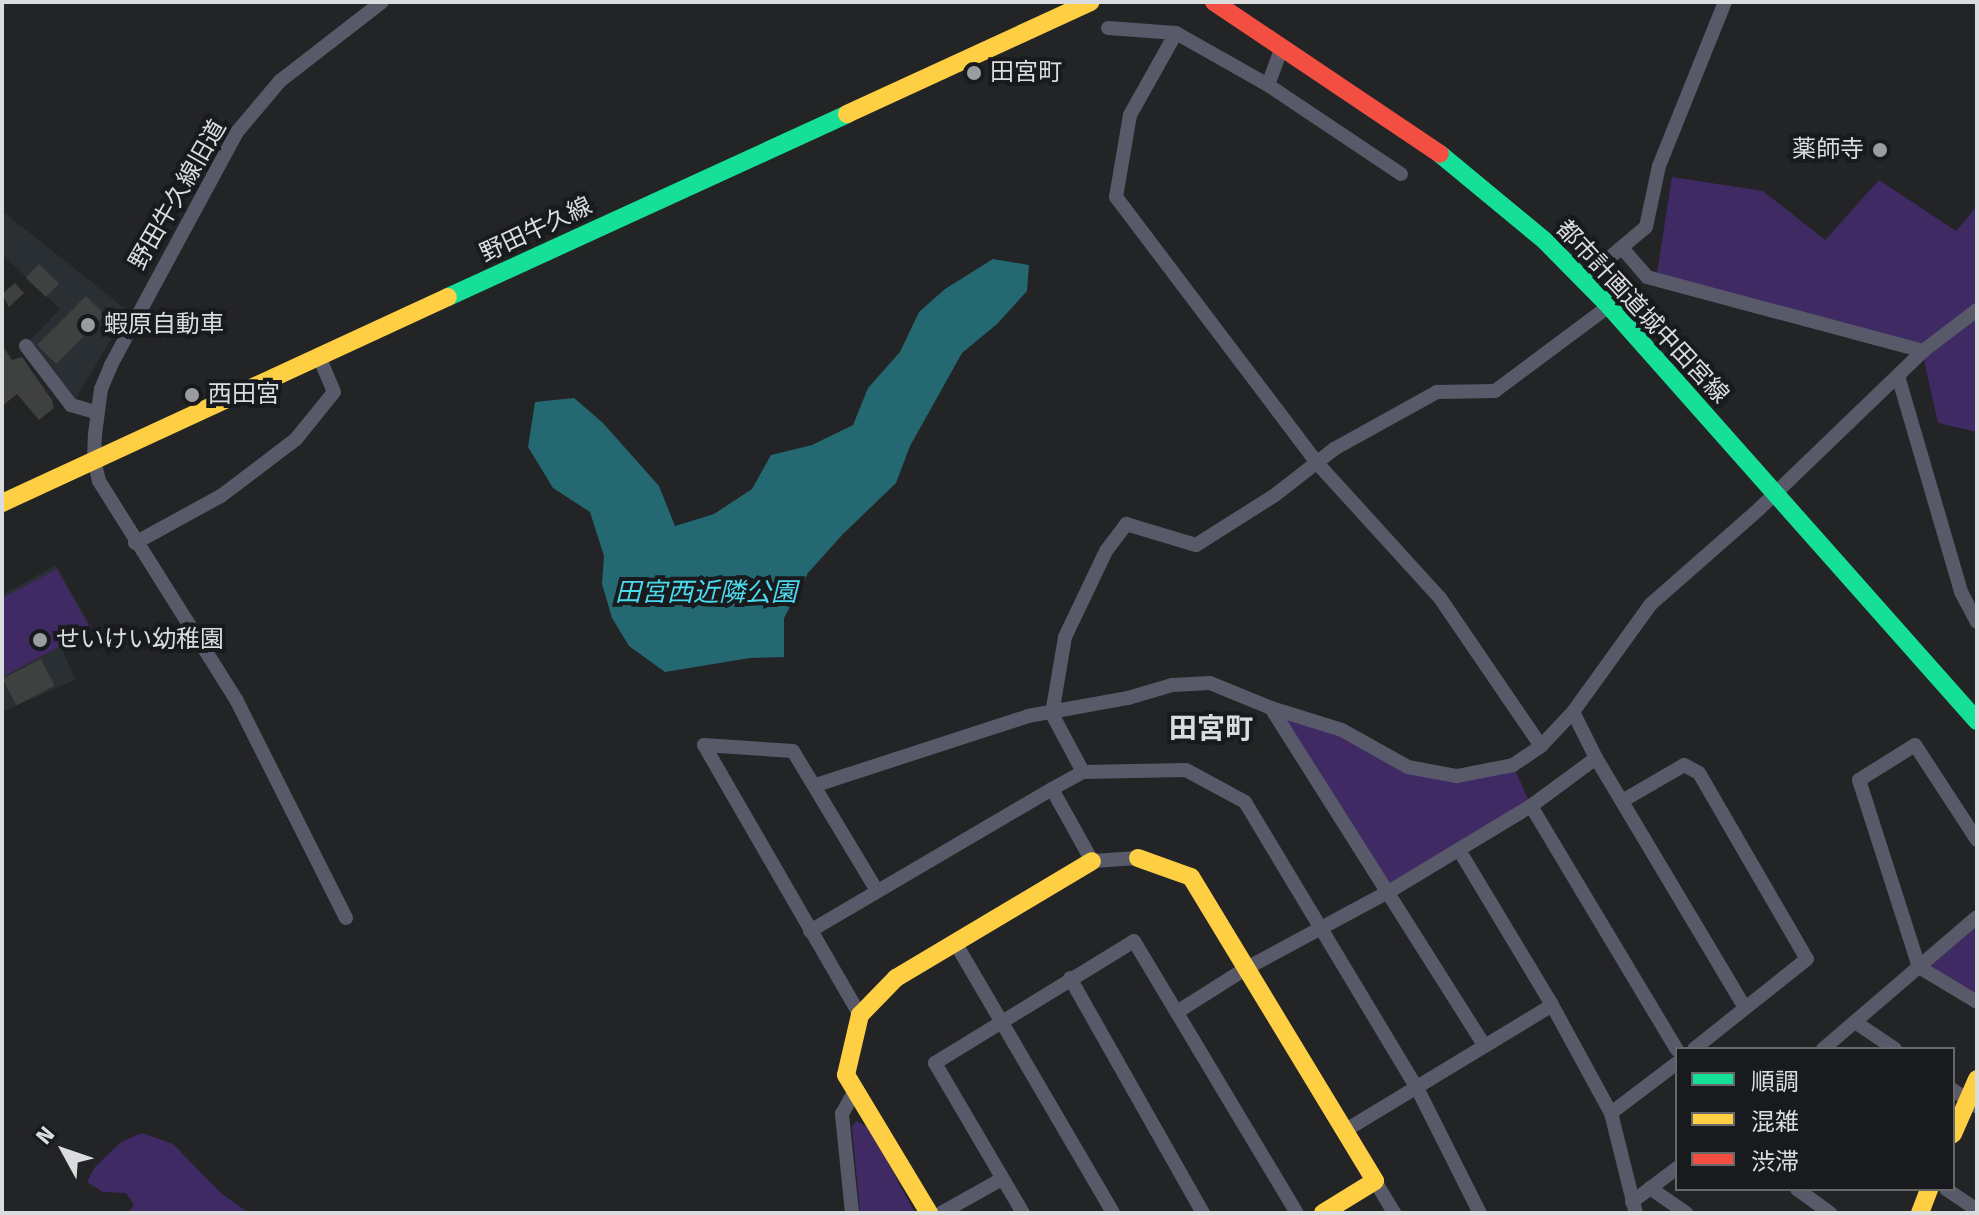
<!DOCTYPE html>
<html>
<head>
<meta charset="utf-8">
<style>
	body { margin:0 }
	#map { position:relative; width:1979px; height:1215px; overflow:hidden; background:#232425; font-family:"Fira Sans","Noto Sans JP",sans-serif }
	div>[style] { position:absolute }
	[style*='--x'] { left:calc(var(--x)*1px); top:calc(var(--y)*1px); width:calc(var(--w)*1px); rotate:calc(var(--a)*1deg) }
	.built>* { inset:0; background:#2a2f34 }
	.green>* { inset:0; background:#402a64 }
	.water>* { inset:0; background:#246872 }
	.building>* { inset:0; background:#3f4040; transform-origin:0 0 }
	.street>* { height:14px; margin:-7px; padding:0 7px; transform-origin:7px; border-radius:7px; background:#585a69 }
	.fast>* { height:18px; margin:-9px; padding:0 9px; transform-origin:9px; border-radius:9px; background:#16e098 }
	.slow>* { height:18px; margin:-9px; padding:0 9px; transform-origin:9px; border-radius:9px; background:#ffcf43 }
	.jam>* { height:18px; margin:-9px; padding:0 9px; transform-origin:9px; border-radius:9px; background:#f24e42 }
	.dots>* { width:22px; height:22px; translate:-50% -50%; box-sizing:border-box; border:4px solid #181a1d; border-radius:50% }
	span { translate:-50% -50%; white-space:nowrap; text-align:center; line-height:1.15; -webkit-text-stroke:8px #181a1d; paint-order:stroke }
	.poi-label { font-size:24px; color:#dadcde }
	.left { translate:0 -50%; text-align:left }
	.right { translate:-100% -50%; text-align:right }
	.street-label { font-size:24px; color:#dadcde }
	.water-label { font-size:26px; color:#4bd9ee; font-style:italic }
	.quarter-label { font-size:28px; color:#dadcde; font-weight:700 }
	.frame { position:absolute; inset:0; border:4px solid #dadcde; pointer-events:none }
	.legend { position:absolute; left:1675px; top:1047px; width:280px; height:144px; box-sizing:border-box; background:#181a1d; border:2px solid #66686a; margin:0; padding:10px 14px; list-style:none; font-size:24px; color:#dadcde }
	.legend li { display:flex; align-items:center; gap:16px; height:40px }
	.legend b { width:40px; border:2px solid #66686a }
	.north { position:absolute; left:24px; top:1111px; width:80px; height:80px; -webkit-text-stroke:6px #181a1d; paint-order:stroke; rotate:310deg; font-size:22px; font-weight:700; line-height:32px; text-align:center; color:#dadcde }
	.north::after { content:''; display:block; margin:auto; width:28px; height:36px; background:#dadcde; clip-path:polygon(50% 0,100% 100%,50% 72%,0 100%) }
</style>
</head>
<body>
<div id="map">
	<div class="built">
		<div style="clip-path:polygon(2px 211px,128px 311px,75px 400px,29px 341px,60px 309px,2px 254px)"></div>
		<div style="clip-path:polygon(56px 565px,94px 632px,62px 649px,75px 680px,2px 712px,2px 595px)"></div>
	</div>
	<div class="green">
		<div style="clip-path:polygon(1672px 177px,1763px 191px,1825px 240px,1879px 180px,1956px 231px,1977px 206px,1977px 432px,1938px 423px,1922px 351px,1657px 273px)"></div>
		<div style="clip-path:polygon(57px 569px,91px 630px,2px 677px,2px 598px)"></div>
		<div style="clip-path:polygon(1271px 708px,1342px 730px,1408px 767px,1457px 776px,1513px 765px,1531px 806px,1390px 891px)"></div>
		<div style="clip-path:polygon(1977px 926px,1977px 995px,1931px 966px)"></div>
		<div style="clip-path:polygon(857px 1121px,870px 1129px,915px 1213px,860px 1213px,852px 1126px)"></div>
		<div style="clip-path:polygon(142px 1133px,173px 1144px,222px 1194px,249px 1213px,117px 1213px,129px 1212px,134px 1205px,126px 1193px,103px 1192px,87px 1182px,95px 1167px,121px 1142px)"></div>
	</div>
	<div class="water">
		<div style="clip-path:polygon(993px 259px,1029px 265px,1027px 291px,997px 324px,962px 353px,910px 446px,896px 483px,842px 535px,808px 573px,784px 618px,784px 657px,750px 658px,665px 672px,629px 646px,612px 618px,602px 584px,604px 556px,590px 512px,553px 488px,528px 447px,535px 402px,574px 398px,603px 423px,659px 486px,675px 526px,714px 514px,752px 489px,771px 455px,812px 445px,853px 425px,868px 388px,900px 352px,919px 312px,945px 289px)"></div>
	</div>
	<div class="building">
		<div style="left:39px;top:264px;width:28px;height:19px;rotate:44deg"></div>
		<div style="clip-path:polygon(15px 283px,24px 293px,9px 307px,2px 294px)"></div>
		<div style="left:86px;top:296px;width:27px;height:69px;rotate:45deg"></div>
		<div style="clip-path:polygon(2px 345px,12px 360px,22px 357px,52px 400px,54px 408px,39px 420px,17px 394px,2px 406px)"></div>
		<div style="left:41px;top:659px;width:30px;height:43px;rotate:63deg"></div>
	</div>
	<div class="street">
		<div style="--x:1108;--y:28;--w:68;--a:4.2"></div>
		<div style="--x:1176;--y:33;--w:106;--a:29.5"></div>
		<div style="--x:1268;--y:85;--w:160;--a:33.8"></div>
		<div style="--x:1176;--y:33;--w:94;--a:119.3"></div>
		<div style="--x:1130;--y:115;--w:83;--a:99.7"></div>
		<div style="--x:1116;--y:197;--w:335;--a:52.9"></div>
		<div style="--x:1318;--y:464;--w:181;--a:47.7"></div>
		<div style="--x:1440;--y:598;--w:179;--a:55.7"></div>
		<div style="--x:1268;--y:85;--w:40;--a:-69.8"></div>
		<div style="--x:1622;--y:248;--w:38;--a:49"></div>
		<div style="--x:1647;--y:277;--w:286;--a:15"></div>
		<div style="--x:1923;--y:351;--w:68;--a:-37.2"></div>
		<div style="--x:1583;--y:280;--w:82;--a:-40.1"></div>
		<div style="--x:1646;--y:227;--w:62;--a:-78"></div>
		<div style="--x:1659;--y:166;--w:177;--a:-68.1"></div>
		<div style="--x:26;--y:346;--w:74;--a:52.7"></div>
		<div style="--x:71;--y:405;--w:26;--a:16"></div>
		<div style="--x:1898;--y:376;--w:225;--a:73.7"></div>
		<div style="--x:1961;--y:592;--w:34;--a:62"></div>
		<div style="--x:135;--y:543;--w:98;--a:-28.7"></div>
		<div style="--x:221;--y:496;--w:94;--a:-37.2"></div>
		<div style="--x:296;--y:439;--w:60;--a:-51"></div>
		<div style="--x:334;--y:392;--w:38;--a:-113"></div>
		<div style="--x:1271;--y:708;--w:400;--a:57.7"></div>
		<div style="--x:1573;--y:712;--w:51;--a:63.4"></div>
		<div style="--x:704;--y:745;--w:312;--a:60"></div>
		<div style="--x:704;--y:745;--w:89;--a:3.9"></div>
		<div style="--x:793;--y:751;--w:161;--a:59"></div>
		<div style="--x:1083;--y:772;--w:103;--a:-1.1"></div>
		<div style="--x:1186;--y:770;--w:67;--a:28.5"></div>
		<div style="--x:1245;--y:802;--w:334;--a:59"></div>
		<div style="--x:1417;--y:1088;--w:140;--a:63.3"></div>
		<div style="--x:816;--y:785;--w:223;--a:-18"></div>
		<div style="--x:1028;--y:716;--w:102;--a:-10.2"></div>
		<div style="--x:1128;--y:698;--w:46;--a:-16.5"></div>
		<div style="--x:1172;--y:685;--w:38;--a:-3"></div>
		<div style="--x:1210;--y:683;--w:66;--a:22.3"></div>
		<div style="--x:1271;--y:708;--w:74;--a:17.2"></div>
		<div style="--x:1342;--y:730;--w:76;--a:29.3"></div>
		<div style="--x:1408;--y:767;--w:50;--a:10.4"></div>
		<div style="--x:1457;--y:776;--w:57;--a:-11.1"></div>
		<div style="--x:1513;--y:765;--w:34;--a:-34"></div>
		<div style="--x:1541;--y:746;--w:47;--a:-46.7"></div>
		<div style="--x:1573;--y:712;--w:133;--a:-54.2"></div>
		<div style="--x:1651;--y:604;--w:144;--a:-41.3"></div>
		<div style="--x:1759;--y:509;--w:228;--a:-43.9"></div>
		<div style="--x:1622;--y:801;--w:72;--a:-30.1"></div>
		<div style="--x:1684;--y:765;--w:17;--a:28"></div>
		<div style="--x:1699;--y:773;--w:215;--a:59.9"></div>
		<div style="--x:1807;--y:959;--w:144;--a:141.5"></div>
		<div style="--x:1531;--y:806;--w:284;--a:59.1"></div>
		<div style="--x:1977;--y:840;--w:113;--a:-123.1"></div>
		<div style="--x:1915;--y:745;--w:66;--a:148"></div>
		<div style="--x:1859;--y:780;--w:196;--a:72.2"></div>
		<div style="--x:1919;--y:967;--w:68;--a:31.1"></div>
		<div style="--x:1459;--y:850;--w:181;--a:59"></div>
		<div style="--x:1138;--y:858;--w:46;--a:176.3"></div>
		<div style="--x:1092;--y:861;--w:82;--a:-119.1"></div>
		<div style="--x:1052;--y:789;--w:35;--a:-29"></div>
		<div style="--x:1083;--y:772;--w:66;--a:-118.1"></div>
		<div style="--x:1052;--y:714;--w:78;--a:-80.4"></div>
		<div style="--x:1065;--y:637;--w:95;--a:-64.5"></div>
		<div style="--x:1106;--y:551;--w:34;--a:-53"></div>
		<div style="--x:1126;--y:524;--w:73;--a:16.7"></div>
		<div style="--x:1196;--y:545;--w:93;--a:-32.3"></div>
		<div style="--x:1275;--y:495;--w:75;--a:-37.9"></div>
		<div style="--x:1334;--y:449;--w:118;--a:-29"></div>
		<div style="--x:1437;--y:392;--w:58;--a:-1"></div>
		<div style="--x:1495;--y:391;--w:142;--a:-36.7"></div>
		<div style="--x:346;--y:918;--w:243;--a:-116.7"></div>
		<div style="--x:237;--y:701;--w:260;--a:-122.1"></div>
		<div style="--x:99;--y:481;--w:22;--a:-103"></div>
		<div style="--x:94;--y:460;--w:26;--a:-88"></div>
		<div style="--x:95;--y:434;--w:45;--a:-82.4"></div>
		<div style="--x:101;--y:389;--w:26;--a:-67"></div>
		<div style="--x:111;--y:365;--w:265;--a:-61.6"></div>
		<div style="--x:237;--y:132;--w:67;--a:-49.9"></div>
		<div style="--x:280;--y:81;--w:129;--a:-37.8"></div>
		<div style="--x:810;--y:931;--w:281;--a:-30.4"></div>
		<div style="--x:956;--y:944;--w:311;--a:59.7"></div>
		<div style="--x:1070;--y:978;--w:270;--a:60.5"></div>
		<div style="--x:1177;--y:1012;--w:80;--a:-32.3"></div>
		<div style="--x:1245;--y:969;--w:165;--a:-28.3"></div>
		<div style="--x:1390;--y:891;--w:165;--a:-31.1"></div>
		<div style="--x:1531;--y:806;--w:81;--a:-36.4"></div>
		<div style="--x:1596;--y:758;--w:291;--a:59.2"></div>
		<div style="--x:1855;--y:1022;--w:48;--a:34"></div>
		<div style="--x:1823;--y:1049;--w:203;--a:-40.6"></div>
		<div style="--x:1953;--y:1090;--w:29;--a:35"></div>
		<div style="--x:1611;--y:1113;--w:83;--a:-37.1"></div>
		<div style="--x:1346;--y:1130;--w:241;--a:-31.2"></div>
		<div style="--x:1552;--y:1005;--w:123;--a:61.4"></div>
		<div style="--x:1611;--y:1113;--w:103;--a:76"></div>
		<div style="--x:1375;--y:1181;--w:37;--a:59"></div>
		<div style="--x:1650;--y:1188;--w:44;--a:34.8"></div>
		<div style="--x:1797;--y:1189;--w:41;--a:36"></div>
		<div style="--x:1946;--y:1189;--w:37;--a:34"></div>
		<div style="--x:1632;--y:1202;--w:56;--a:-37.1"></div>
		<div style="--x:852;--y:1213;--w:100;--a:-95.8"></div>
		<div style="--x:842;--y:1114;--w:26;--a:-61"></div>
		<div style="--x:941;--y:1213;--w:70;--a:-29.1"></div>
		<div style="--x:1023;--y:1213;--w:174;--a:-120.4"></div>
		<div style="--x:935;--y:1063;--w:233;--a:-31.5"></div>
		<div style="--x:1134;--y:941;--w:317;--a:59.1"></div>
	</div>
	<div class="fast">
		<div style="--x:1440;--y:154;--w:136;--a:39.6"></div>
		<div style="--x:1545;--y:241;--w:91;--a:45.4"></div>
		<div style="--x:1609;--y:306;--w:555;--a:48.44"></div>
		<div style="--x:448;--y:297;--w:439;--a:-24.6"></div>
	</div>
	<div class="slow">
		<div style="--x:847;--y:114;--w:268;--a:-24.7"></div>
		<div style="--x:2;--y:503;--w:491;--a:-24.8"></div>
		<div style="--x:1138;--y:858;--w:56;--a:19.7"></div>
		<div style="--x:1191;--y:877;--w:355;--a:58.8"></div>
		<div style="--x:1375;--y:1181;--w:61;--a:148.4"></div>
		<div style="--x:1953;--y:1134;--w:60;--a:-66.4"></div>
		<div style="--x:929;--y:1213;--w:161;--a:-121"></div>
		<div style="--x:846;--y:1075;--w:62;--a:-76.9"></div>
		<div style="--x:860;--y:1015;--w:52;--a:-45.8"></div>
		<div style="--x:896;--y:978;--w:228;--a:-30.8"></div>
		<div style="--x:1920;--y:1213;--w:26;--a:-69"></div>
	</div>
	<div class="jam">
		<div style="--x:1214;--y:2;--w:272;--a:33.9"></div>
	</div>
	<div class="dots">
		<div style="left:974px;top:73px;background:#9a9c9d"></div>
		<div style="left:1880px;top:150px;background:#9a9c9d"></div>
		<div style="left:88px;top:325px;background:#9a9c9d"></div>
		<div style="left:192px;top:395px;background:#9a9c9d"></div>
		<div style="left:40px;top:640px;background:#9a9c9d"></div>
	</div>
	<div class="poi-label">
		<span class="left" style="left:990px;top:73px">田宮町</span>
		<span class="right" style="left:1864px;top:150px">薬師寺</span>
		<span class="left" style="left:104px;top:325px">蝦原自動車</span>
		<span class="left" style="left:208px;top:395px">西田宮</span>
		<span class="left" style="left:56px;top:640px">せいけい幼稚園</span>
	</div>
	<div class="street-label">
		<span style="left:178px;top:195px;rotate:-60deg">野田牛久線旧道</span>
		<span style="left:536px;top:230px;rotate:-25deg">野田牛久線</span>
		<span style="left:1642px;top:312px;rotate:47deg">都市計画道城中田宮線</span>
	</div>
	<div class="water-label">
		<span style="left:706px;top:593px">田宮西近隣公園</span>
	</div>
	<div class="quarter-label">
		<span style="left:1211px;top:729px">田宮町</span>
	</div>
	<div class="frame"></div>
	<ul class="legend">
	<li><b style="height:10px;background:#16e098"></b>順調</li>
	<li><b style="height:10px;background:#ffcf43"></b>混雑</li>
	<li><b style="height:10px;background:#f24e42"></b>渋滞</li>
	</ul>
	<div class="north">N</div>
</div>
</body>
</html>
